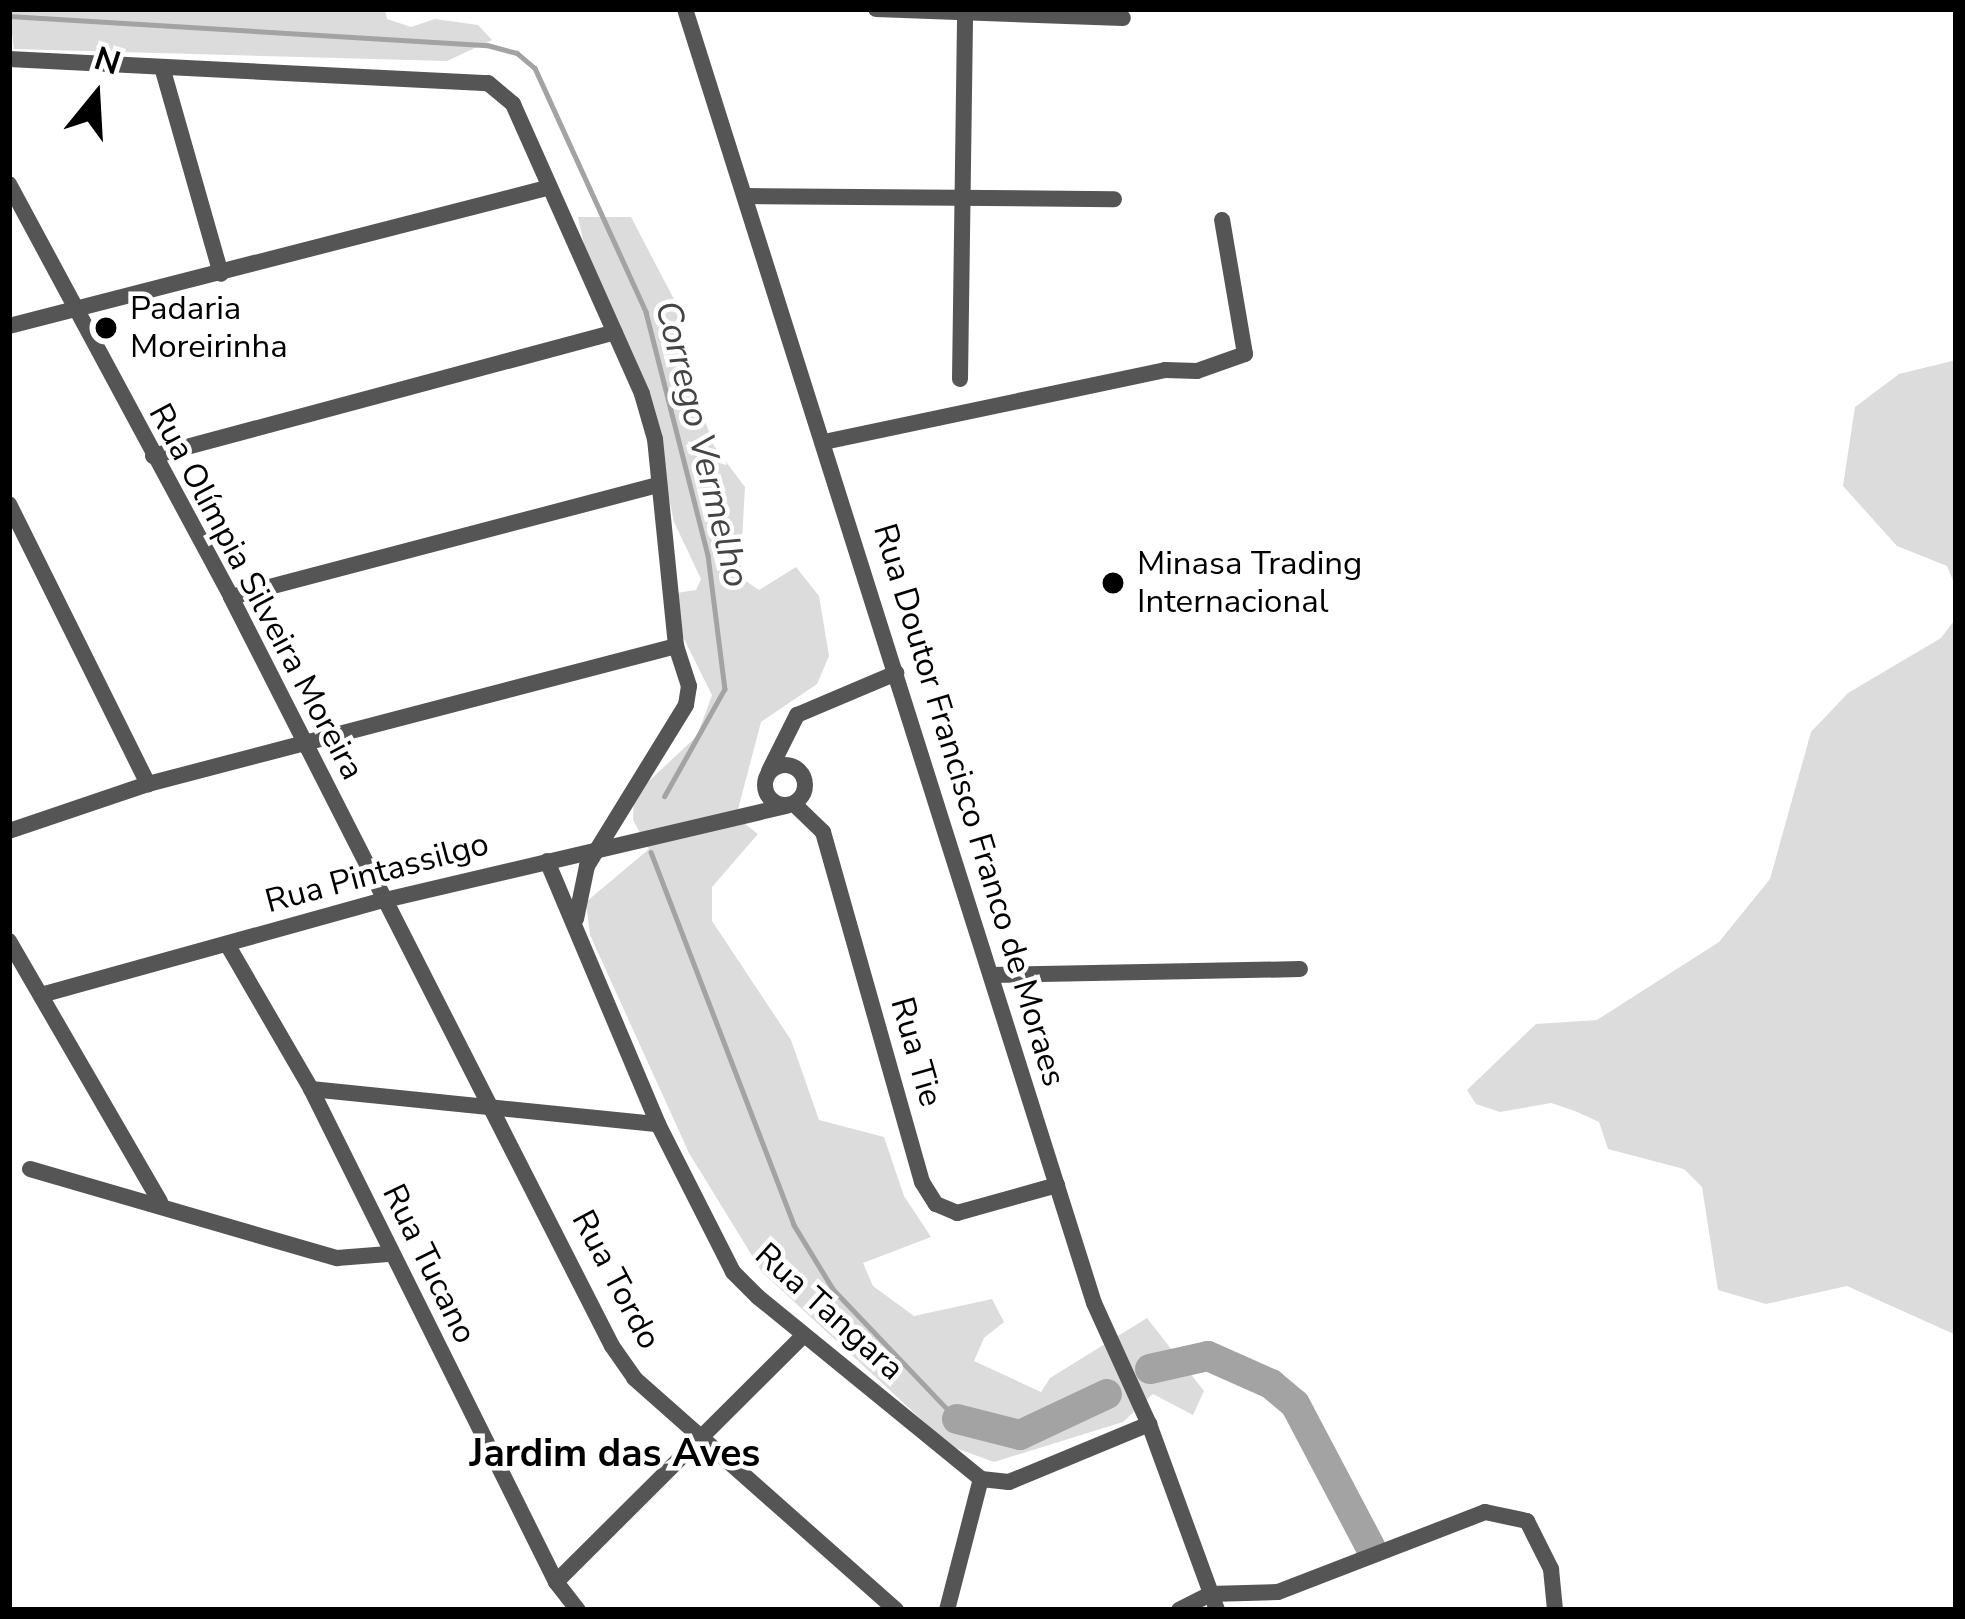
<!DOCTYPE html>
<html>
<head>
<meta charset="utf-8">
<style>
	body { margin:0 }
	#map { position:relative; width:1965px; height:1619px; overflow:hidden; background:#fff; font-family:"Nunito Sans",sans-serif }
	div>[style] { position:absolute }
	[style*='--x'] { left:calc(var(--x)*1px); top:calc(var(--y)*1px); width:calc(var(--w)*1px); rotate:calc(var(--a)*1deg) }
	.green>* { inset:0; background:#dcdcdc }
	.stream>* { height:4.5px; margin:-2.25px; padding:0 2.25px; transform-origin:2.25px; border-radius:2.25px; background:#a3a3a3 }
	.river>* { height:30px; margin:-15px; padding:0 15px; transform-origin:15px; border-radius:15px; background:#a3a3a3 }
	.minor>* { height:16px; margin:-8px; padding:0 8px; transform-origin:8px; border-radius:8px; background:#555 }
	.minor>.ring { margin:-8px; padding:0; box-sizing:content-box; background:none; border:16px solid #555; border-radius:50% }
	.dots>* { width:33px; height:33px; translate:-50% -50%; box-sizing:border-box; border:6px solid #fff; border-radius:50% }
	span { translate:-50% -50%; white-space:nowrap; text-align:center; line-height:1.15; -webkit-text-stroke:9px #fff; paint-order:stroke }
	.poi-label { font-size:33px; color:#000 }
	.left { translate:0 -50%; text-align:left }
	.street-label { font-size:33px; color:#000 }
	.water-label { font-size:36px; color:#444; font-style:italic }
	.quarter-label { font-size:39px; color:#000; font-weight:700 }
	.frame { position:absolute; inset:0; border:12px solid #000; pointer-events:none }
	.north { position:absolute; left:36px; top:36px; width:120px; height:120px; -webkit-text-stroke:9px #fff; paint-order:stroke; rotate:18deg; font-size:33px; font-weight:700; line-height:48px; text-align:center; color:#000 }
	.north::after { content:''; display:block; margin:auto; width:42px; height:54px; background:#000; clip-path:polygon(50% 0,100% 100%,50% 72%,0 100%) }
</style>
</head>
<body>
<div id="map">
	<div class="green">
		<div style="clip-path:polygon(9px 9px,385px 9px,387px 19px,411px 27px,435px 19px,478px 25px,492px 40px,447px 61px,14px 49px)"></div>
		<div style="clip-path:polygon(578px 217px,631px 217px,678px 307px,691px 381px,714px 446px,745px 487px,740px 577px,759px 590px,796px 567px,819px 596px,829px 656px,817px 684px,761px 722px,736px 817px,758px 834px,712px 887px,712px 921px,791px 1040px,819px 1120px,884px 1137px,904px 1196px,931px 1237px,863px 1263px,873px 1286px,914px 1316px,992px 1299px,1004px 1322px,984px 1338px,974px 1361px,1041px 1392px,1050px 1378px,1147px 1318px,1204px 1391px,1193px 1415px,1153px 1394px,1123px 1422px,994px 1462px,950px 1446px,762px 1272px,689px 1153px,590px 935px,586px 902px,649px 849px,633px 820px,634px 795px,697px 736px,712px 695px,669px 609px,670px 594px,696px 590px,701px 579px,674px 522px,648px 398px,595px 294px)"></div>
		<div style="clip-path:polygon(1956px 360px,1956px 588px,1947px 566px,1897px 546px,1843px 486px,1855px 407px,1899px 374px)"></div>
		<div style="clip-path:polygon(1956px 618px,1956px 1335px,1847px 1286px,1766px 1304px,1718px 1290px,1702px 1187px,1684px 1169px,1608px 1149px,1599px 1122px,1575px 1111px,1551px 1103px,1500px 1112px,1476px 1104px,1467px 1090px,1536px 1024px,1597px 1020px,1719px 942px,1770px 879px,1811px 732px,1848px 693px,1941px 638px)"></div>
	</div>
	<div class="stream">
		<div style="--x:9;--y:16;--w:479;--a:3.5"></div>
		<div style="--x:487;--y:45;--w:31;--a:15"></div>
		<div style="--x:517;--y:53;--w:23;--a:40"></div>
		<div style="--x:535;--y:68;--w:268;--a:65.5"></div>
		<div style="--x:646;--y:312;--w:251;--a:75.7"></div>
		<div style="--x:708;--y:555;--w:135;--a:82.8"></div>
		<div style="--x:725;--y:689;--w:123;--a:119.3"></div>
		<div style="--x:651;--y:852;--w:399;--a:69"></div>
		<div style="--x:794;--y:1225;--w:75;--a:58.6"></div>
		<div style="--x:833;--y:1289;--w:180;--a:46.4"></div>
	</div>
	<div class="river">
		<div style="--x:1150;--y:1369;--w:59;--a:-12.6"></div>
		<div style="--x:1208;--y:1356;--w:69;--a:24"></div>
		<div style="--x:1271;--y:1384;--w:31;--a:40"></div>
		<div style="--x:1295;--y:1404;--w:163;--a:62.2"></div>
		<div style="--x:957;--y:1419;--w:65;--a:14.3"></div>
		<div style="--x:1020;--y:1435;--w:96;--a:-25.2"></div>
	</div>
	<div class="minor">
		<div style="--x:685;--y:9;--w:1357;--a:72.46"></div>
		<div style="--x:1094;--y:1303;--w:133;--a:65.6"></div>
		<div style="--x:1149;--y:1424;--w:198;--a:69.9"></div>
		<div style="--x:876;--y:9;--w:247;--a:2.1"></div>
		<div style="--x:9;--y:59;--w:480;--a:2.9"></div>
		<div style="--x:488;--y:83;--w:33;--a:40"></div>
		<div style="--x:513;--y:104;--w:317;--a:66"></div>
		<div style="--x:642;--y:394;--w:47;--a:73.9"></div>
		<div style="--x:655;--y:439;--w:208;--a:84.2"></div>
		<div style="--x:676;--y:646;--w:42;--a:72"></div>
		<div style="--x:689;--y:686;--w:19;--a:99"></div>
		<div style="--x:686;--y:705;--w:189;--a:121.6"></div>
		<div style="--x:587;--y:866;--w:54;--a:101.7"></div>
		<div style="--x:162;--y:67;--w:215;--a:74.1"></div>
		<div style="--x:9;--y:184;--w:469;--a:61.7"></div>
		<div style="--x:231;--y:597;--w:840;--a:63.04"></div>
		<div style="--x:612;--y:1346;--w:39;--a:55"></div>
		<div style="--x:634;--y:1378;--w:350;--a:41.5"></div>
		<div style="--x:746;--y:196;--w:368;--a:0.5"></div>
		<div style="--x:9;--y:326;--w:555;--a:-14.39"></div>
		<div style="--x:960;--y:379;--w:370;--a:-89.2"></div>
		<div style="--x:824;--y:442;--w:349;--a:-11.9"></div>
		<div style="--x:1165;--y:370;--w:32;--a:2"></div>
		<div style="--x:1197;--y:371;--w:51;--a:-19.5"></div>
		<div style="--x:1245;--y:354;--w:136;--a:-99.7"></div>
		<div style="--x:153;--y:456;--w:478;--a:-15"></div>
		<div style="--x:9;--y:504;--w:313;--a:63.6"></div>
		<div style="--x:231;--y:597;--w:442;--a:-14.7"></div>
		<div class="ring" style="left:765px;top:765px;width:24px;height:24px"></div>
		<div style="--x:769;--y:771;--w:63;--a:-63.4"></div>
		<div style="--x:797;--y:715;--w:108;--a:-23"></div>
		<div style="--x:794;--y:804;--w:40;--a:44"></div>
		<div style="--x:823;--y:832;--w:364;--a:74.2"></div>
		<div style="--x:922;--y:1182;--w:26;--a:58"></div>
		<div style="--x:936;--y:1204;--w:23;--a:23"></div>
		<div style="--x:957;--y:1213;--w:104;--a:-15.6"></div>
		<div style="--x:9;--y:831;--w:147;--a:-18.7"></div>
		<div style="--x:148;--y:784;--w:546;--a:-14.65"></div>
		<div style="--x:547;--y:861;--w:285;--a:67.1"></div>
		<div style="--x:658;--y:1124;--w:166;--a:63.1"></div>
		<div style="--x:733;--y:1272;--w:35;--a:45"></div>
		<div style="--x:758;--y:1297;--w:288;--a:39.2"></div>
		<div style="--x:981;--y:1479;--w:28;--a:6"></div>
		<div style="--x:1009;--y:1482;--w:152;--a:-22.5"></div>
		<div style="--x:9;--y:941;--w:301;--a:59.9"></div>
		<div style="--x:227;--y:944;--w:168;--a:59.9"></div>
		<div style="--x:311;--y:1089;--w:551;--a:63.57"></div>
		<div style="--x:556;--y:1582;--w:36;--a:52"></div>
		<div style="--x:991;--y:975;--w:309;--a:-1.1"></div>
		<div style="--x:41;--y:995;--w:353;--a:-15.5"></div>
		<div style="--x:381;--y:901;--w:416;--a:-13.2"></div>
		<div style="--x:311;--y:1089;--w:349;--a:5.8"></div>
		<div style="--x:30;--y:1169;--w:320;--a:16.2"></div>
		<div style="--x:337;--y:1258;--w:51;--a:-4.5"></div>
		<div style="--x:556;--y:1582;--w:347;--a:-44.9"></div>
		<div style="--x:947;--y:1610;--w:135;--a:-75.5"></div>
		<div style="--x:1179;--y:1610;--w:35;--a:-27"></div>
		<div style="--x:1210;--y:1594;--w:68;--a:-1.7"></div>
		<div style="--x:1278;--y:1592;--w:222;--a:-21.1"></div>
		<div style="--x:1485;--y:1512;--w:43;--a:12.1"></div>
		<div style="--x:1527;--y:1521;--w:54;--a:63.4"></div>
		<div style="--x:1551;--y:1569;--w:41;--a:84.4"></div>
	</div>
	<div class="dots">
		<div style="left:106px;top:328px;background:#000"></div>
		<div style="left:1113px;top:583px;background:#000"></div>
	</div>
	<div class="poi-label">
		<span class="left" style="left:130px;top:328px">Padaria<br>Moreirinha</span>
		<span class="left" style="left:1137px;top:583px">Minasa Trading<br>Internacional</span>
	</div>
	<div class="street-label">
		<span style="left:256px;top:592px;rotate:62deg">Rua Olímpia Silveira Moreira</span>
		<span style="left:969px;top:805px;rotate:73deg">Rua Doutor Francisco Franco de Moraes</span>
		<span style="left:377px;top:873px;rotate:-15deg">Rua Pintassilgo</span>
		<span style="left:916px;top:1052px;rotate:74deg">Rua Tie</span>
		<span style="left:429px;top:1264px;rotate:64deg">Rua Tucano</span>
		<span style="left:616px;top:1280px;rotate:62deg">Rua Tordo</span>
		<span style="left:829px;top:1312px;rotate:42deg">Rua Tangara</span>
	</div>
	<div class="water-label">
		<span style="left:702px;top:444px;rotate:76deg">Corrego Vermelho</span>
	</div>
	<div class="quarter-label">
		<span style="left:615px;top:1454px">Jardim das Aves</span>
	</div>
	<div class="frame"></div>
	<div class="north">N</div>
</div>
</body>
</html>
